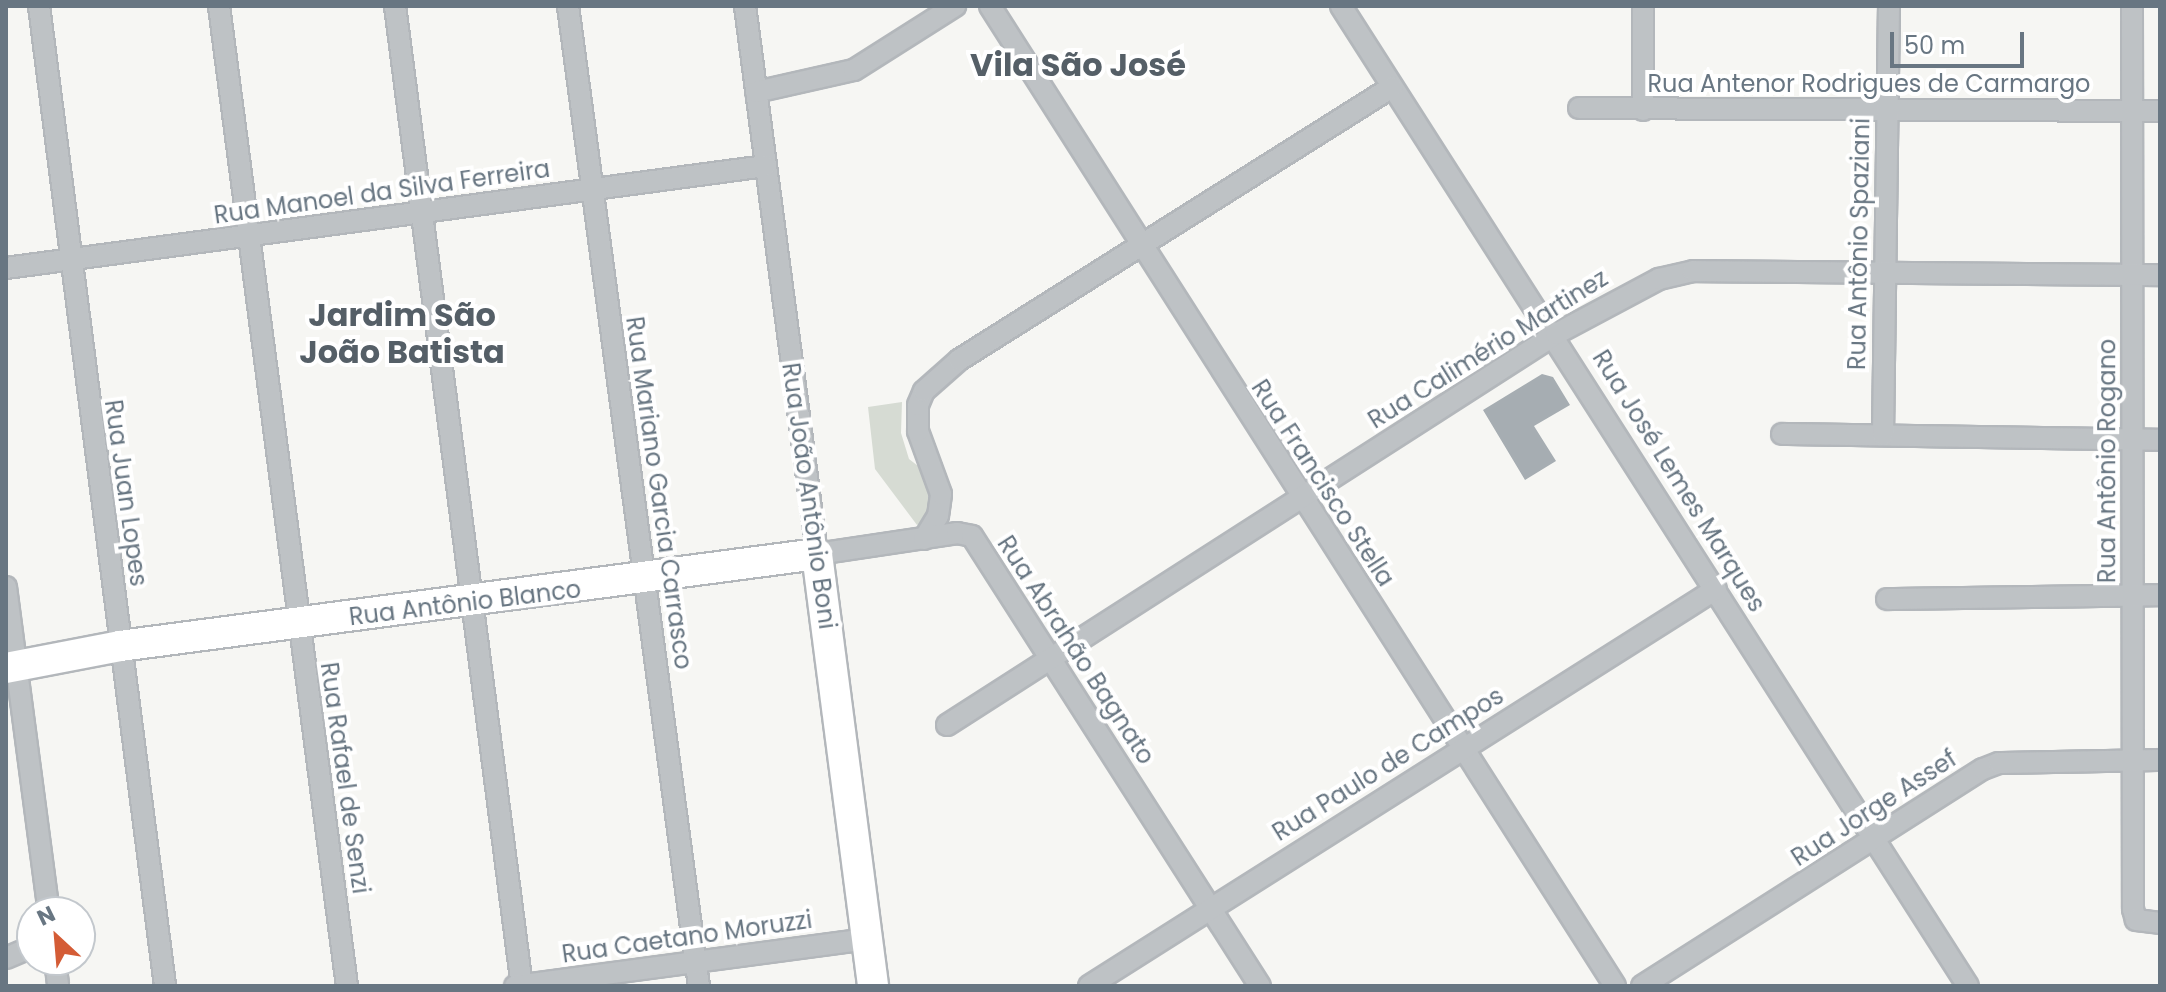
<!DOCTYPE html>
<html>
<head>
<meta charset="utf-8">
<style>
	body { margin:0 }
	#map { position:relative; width:2166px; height:992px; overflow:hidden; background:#f6f6f3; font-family:Poppins,sans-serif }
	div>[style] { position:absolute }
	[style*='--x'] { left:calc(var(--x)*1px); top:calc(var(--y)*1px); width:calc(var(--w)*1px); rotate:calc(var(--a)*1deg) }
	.green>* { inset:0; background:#d6dbd3 }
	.building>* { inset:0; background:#a6adb2 }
	.roads { filter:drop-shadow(2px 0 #b3b7bb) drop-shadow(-2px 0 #b3b7bb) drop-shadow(0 2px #b3b7bb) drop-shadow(0 -2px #b3b7bb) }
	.street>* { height:20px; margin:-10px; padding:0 10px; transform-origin:10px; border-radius:10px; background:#bec2c5 }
	.secondary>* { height:30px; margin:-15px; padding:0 15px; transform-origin:15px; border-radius:15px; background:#fff }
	span { translate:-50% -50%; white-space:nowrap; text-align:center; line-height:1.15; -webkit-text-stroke:8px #fff; paint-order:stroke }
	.street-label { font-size:24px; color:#687682 }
	.district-label { font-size:32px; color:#555f67; font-weight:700 }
	.frame { position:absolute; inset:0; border:8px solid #687682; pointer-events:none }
	.north { position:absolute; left:16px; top:896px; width:80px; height:80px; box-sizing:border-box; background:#fff; border:2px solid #c3c8cd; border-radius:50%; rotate:334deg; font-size:22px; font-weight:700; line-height:32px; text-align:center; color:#687682 }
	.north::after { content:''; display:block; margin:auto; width:28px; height:36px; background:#d45c36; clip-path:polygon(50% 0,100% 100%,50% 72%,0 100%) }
	.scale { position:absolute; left:1890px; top:32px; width:134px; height:36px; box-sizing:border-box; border:4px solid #687682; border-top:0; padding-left:10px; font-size:24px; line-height:28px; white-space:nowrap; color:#687682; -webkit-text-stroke:6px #fff; paint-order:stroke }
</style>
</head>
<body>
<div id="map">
	<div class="green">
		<div style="clip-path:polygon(902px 402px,901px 433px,909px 459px,927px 473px,934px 496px,923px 522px,917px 525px,875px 469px,868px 407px)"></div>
	</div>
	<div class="building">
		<div style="clip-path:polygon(1542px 374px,1553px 377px,1570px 405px,1534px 426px,1556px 461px,1525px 480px,1483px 410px)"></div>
	</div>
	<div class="roads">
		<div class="street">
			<div style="--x:39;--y:6;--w:988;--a:82.67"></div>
			<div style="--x:219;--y:6;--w:988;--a:82.56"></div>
			<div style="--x:395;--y:6;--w:988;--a:82.62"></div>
			<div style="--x:568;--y:6;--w:989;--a:82.39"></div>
			<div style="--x:745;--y:6;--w:553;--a:82.51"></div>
			<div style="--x:817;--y:554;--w:142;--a:-8.5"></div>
			<div style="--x:957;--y:533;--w:15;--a:11"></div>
			<div style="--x:972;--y:536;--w:534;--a:57.38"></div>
			<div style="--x:990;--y:6;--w:1162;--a:57.47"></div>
			<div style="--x:1341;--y:6;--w:1163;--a:57.39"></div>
			<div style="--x:2132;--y:6;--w:903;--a:89.94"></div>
			<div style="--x:2133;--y:909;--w:11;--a:75"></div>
			<div style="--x:2136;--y:920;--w:24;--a:7"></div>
			<div style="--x:756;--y:92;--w:100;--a:-12.7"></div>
			<div style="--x:854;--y:70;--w:120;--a:-32.4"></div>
			<div style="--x:1579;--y:108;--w:581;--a:0.3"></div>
			<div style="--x:1643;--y:110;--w:104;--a:-90"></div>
			<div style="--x:6;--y:268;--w:766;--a:-7.65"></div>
			<div style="--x:1782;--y:434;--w:378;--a:0.9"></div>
			<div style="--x:1883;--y:435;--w:429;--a:-89.2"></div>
			<div style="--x:924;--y:539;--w:27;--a:-59"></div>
			<div style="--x:938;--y:516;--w:22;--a:-82"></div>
			<div style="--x:941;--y:494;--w:67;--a:-110.1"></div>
			<div style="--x:918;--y:431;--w:26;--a:-90"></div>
			<div style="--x:918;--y:405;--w:15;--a:-67"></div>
			<div style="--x:924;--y:391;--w:47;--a:-41.5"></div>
			<div style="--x:959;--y:360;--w:512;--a:-32.23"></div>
			<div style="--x:6;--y:587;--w:328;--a:82.5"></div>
			<div style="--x:1887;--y:599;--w:273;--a:-0.8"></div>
			<div style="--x:947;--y:725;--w:724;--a:-32.7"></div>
			<div style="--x:1556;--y:334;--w:117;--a:-28.1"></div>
			<div style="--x:1659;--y:279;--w:35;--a:-13"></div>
			<div style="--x:1693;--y:271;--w:467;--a:0.5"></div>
			<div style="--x:6;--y:958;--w:28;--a:-23"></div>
			<div style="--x:55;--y:960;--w:26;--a:83"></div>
			<div style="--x:515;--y:986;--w:355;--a:-7.6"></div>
			<div style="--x:1089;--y:986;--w:742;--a:-32.34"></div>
			<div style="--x:1642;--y:986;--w:404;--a:-32.5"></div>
			<div style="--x:1983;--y:769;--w:17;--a:-21"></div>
			<div style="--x:1999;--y:763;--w:161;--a:-1.1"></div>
		</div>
		<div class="secondary">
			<div style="--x:6;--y:668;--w:116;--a:-10.9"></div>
			<div style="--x:120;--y:646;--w:703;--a:-7.52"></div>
			<div style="--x:817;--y:554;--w:436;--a:82.6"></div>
		</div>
	</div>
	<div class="street-label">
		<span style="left:1869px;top:84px">Rua Antenor Rodrigues de Carmargo</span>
		<span style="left:382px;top:192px;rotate:-8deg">Rua Manoel da Silva Ferreira</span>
		<span style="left:1859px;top:244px;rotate:-89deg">Rua Antônio Spaziani</span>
		<span style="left:1488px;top:349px;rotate:-32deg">Rua Calimério Martinez</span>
		<span style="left:2107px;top:461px;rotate:-90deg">Rua Antônio Rogano</span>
		<span style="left:1679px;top:481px;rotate:58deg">Rua José Lemes Marques</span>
		<span style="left:1323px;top:483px;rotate:57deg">Rua Francisco Stella</span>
		<span style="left:126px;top:493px;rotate:82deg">Rua Juan Lopes</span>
		<span style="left:659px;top:493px;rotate:82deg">Rua Mariano Garcia Carrasco</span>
		<span style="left:809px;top:496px;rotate:82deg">Rua João Antônio Boni</span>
		<span style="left:465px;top:603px;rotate:-7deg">Rua Antônio Blanco</span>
		<span style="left:1076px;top:650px;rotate:57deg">Rua Abrahão Bagnato</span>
		<span style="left:1388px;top:764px;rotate:-32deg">Rua Paulo de Campos</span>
		<span style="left:345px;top:778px;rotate:82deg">Rua Rafael de Senzi</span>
		<span style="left:1874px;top:808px;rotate:-33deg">Rua Jorge Assef</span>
		<span style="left:687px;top:937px;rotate:-8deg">Rua Caetano Moruzzi</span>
	</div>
	<div class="district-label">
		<span style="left:1078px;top:65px">Vila São José</span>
		<span style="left:402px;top:334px">Jardim São<br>João Batista</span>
	</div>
	<div class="frame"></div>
	<div class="north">N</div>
	<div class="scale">50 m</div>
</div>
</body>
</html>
